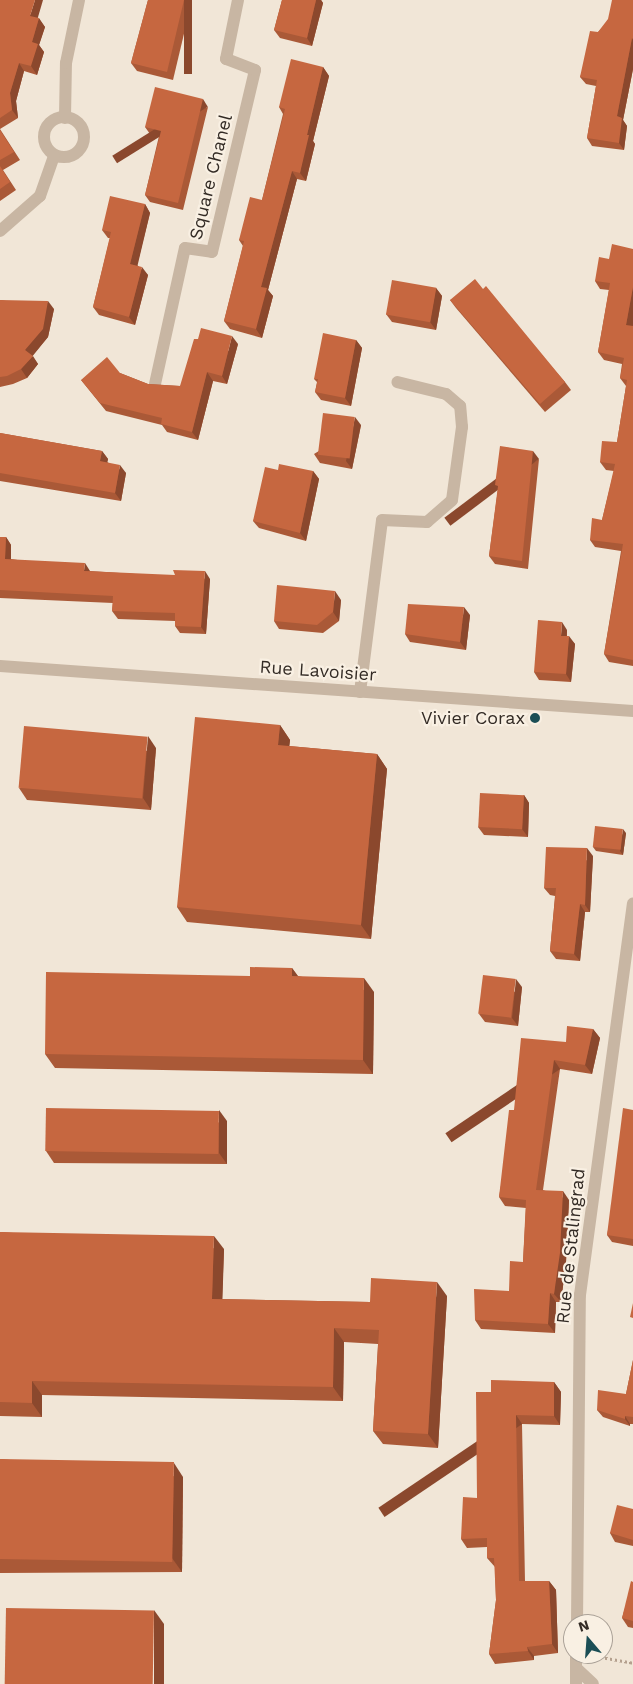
<!DOCTYPE html>
<html>
<head>
<meta charset="utf-8">
<style>
	body { margin:0 }
	#map { position:relative; width:633px; height:1684px; overflow:hidden; background:#f1e6d7; font-family:"Work Sans",sans-serif }
	div>[style] { position:absolute }
	[style*='--x'] { left:calc(var(--x)*1px); top:calc(var(--y)*1px); width:calc(var(--w)*1px); rotate:calc(var(--a)*1deg) }
	.path>* { height:3px; margin-top:-1.5px; transform-origin:0; background:repeating-linear-gradient(90deg,#b4a08e 0 2.5px,transparent 0 5px) }
	.lane>* { height:12px; margin:-6px; padding:0 6px; transform-origin:6px; border-radius:6px; background:#c8b6a3 }
	.street>* { height:12px; margin:-6px; padding:0 6px; transform-origin:6px; border-radius:6px; background:#c8b6a3 }
	.street>.ring { margin:-6px; padding:0; box-sizing:content-box; background:none; border:12px solid #c8b6a3; border-radius:50% }
	.wall>* { inset:0; background:#aa5937 }
	.shaded-wall>* { inset:0; background:#8b482d; transform-origin:0 0 }
	.building>* { inset:0; background:#c66740; transform-origin:0 0 }
	.dots>* { width:14px; height:14px; translate:-50% -50%; box-sizing:border-box; border:2px solid #f9f0e3; border-radius:50% }
	span { translate:-50% -50%; white-space:nowrap; text-align:center; line-height:1.15; -webkit-text-stroke:4.5px #f9f0e3; paint-order:stroke }
	.street-label { font-size:18px; color:#332b25 }
	.poi-label { font-size:18px; color:#332b25 }
	.right { translate:-100% -50%; text-align:right }
	.north { position:absolute; left:563px; top:1614px; width:50px; height:50px; box-sizing:border-box; background:#f9f0e3; border:1px solid #aaa197; border-radius:50%; rotate:342deg; font-size:14px; font-weight:700; line-height:20px; text-align:center; color:#332b25 }
	.north::after { content:''; display:block; margin:auto; width:18px; height:22px; background:#1b4e55; clip-path:polygon(50% 0,100% 100%,50% 72%,0 100%) }
</style>
</head>
<body>
<div id="map">
	<div class="path">
		<div style="--x:595;--y:1656;--w:39;--a:10"></div>
	</div>
	<div class="lane">
		<div style="--x:576;--y:1668;--w:23;--a:43"></div>
	</div>
	<div class="street">
		<div class="ring" style="left:44px;top:117px;width:28px;height:28px"></div>
		<div style="--x:65;--y:118;--w:55;--a:-89"></div>
		<div style="--x:66;--y:63;--w:64;--a:-78.3"></div>
		<div style="--x:0;--y:231;--w:53;--a:-41.2"></div>
		<div style="--x:40;--y:196;--w:42;--a:-70.7"></div>
		<div style="--x:155;--y:384;--w:139;--a:-77.6"></div>
		<div style="--x:185;--y:248;--w:27;--a:8"></div>
		<div style="--x:212;--y:252;--w:187;--a:-76.7"></div>
		<div style="--x:255;--y:70;--w:31;--a:-159"></div>
		<div style="--x:226;--y:59;--w:60;--a:-78.5"></div>
		<div style="--x:0;--y:666;--w:635;--a:4.07"></div>
		<div style="--x:360;--y:692;--w:173;--a:-82.7"></div>
		<div style="--x:382;--y:520;--w:45;--a:2.5"></div>
		<div style="--x:427;--y:522;--w:33;--a:-41"></div>
		<div style="--x:452;--y:500;--w:74;--a:-82.2"></div>
		<div style="--x:462;--y:427;--w:21;--a:-95"></div>
		<div style="--x:460;--y:406;--w:18;--a:-139"></div>
		<div style="--x:446;--y:394;--w:50;--a:-166.2"></div>
		<div style="--x:577;--y:1624;--w:329;--a:-89.5"></div>
		<div style="--x:580;--y:1295;--w:395;--a:-82.3"></div>
		<div style="--x:576;--y:1684;--w:30;--a:-90"></div>
	</div>
	<div class="wall">
		<div style="clip-path:polygon(0 0,38px 18px,45px 27px,39px 45px,44px 52px,37px 75px,24px 71px,16px 101px,18px 118px,0 129px,20px 160px,3px 170px,16px 190px,0 201px)"></div>
		<div style="clip-path:polygon(148px 0,192px 0,173px 80px,137px 71px,131px 63px)"></div>
		<div style="clip-path:polygon(282px 0,321px 0,323px 3px,312px 46px,280px 38px,274px 30px)"></div>
		<div style="clip-path:polygon(633px 0,633px 69px,623px 120px,627px 126px,624px 150px,592px 146px,587px 138px,596px 86px,586px 84px,580px 77px,598px 32px)"></div>
		<div style="clip-path:polygon(323px 67px,329px 76px,313px 141px,315px 144px,306px 181px,297px 179px,268px 290px,273px 296px,262px 338px,230px 329px,224px 321px,243px 246px,239px 240px,262px 200px,283px 114px,279px 107px)"></div>
		<div style="clip-path:polygon(208px 107px,183px 210px,150px 202px,145px 195px,159px 136px,150px 134px,145px 127px)"></div>
		<div style="clip-path:polygon(145px 204px,150px 213px,137px 265px,148px 275px,135px 325px,99px 315px,93px 307px,110px 238px,108px 238px,102px 230px)"></div>
		<div style="clip-path:polygon(633px 249px,633px 666px,609px 662px,604px 654px,621px 551px,595px 547px,590px 540px,602px 520px,614px 471px,606px 470px,600px 462px,617px 442px,626px 386px,620px 378px,622px 364px,604px 360px,598px 352px,609px 290px,600px 289px,595px 281px,609px 259px)"></div>
		<div style="clip-path:polygon(436px 288px,442px 296px,436px 330px,392px 322px,386px 314px)"></div>
		<div style="clip-path:polygon(483px 289px,565px 382px,571px 390px,545px 412px,456px 308px,450px 300px)"></div>
		<div style="clip-path:polygon(0 300px,54px 309px,48px 337px,32px 356px,38px 364px,27px 378px,13px 384px,0 387px)"></div>
		<div style="clip-path:polygon(356px 340px,362px 348px,351px 406px,321px 400px,315px 392px,317px 382px,314px 379px)"></div>
		<div style="clip-path:polygon(238px 344px,227px 384px,213px 381px,198px 440px,167px 432px,162px 425px,106px 411px,81px 380px,120px 373px,148px 384px,180px 386px)"></div>
		<div style="clip-path:polygon(361px 425px,352px 469px,320px 463px,314px 454px)"></div>
		<div style="clip-path:polygon(0 433px,102px 451px,108px 459px,107px 462px,126px 473px,121px 501px,0 481px)"></div>
		<div style="clip-path:polygon(539px 459px,528px 569px,495px 564px,489px 556px,498px 489px,495px 485px)"></div>
		<div style="clip-path:polygon(278px 470px,313px 471px,319px 479px,306px 541px,259px 528px,253px 521px)"></div>
		<div style="clip-path:polygon(0 537px,6px 537px,11px 545px,11px 559px,90px 571px,210px 579px,206px 634px,180px 633px,175px 626px,175px 621px,118px 619px,112px 611px,113px 603px,0 598px)"></div>
		<div style="clip-path:polygon(341px 600px,339px 621px,323px 633px,279px 629px,274px 621px)"></div>
		<div style="clip-path:polygon(470px 615px,466px 650px,410px 642px,405px 634px)"></div>
		<div style="clip-path:polygon(567px 630px,567px 636px,575px 644px,571px 682px,539px 680px,534px 672px)"></div>
		<div style="clip-path:polygon(280px 725px,290px 740px,289px 746px,377px 754px,387px 769px,371px 939px,187px 922px,177px 907px)"></div>
		<div style="clip-path:polygon(156px 748px,151px 810px,27px 800px,19px 788px)"></div>
		<div style="clip-path:polygon(524px 795px,529px 803px,528px 837px,484px 835px,478px 827px)"></div>
		<div style="clip-path:polygon(626px 833px,623px 855px,596px 851px,593px 847px)"></div>
		<div style="clip-path:polygon(593px 856px,590px 912px,585px 912px,580px 961px,556px 959px,550px 951px,555px 896px,550px 895px,544px 888px)"></div>
		<div style="clip-path:polygon(292px 968px,298px 976px,374px 992px,373px 1074px,55px 1068px,45px 1054px,250px 976px)"></div>
		<div style="clip-path:polygon(522px 987px,518px 1026px,485px 1022px,479px 1014px)"></div>
		<div style="clip-path:polygon(593px 1029px,600px 1038px,592px 1074px,560px 1069px,543px 1190px,569px 1200px,566px 1262px,561px 1302px,556px 1302px,555px 1333px,481px 1329px,475px 1320px,509px 1291px,523px 1262px,526px 1208px,505px 1206px,499px 1197px,514px 1110px,566px 1042px)"></div>
		<div style="clip-path:polygon(633px 1110px,633px 1246px,612px 1242px,607px 1235px)"></div>
		<div style="clip-path:polygon(227px 1121px,227px 1164px,54px 1163px,46px 1151px)"></div>
		<div style="clip-path:polygon(0 1232px,224px 1249px,222px 1299px,370px 1302px,447px 1296px,438px 1448px,383px 1444px,373px 1431px,378px 1344px,344px 1342px,343px 1401px,42px 1395px,42px 1417px,0 1416px)"></div>
		<div style="clip-path:polygon(633px 1360px,633px 1424px,630px 1424px,630px 1426px,603px 1417px,597px 1410px,626px 1394px)"></div>
		<div style="clip-path:polygon(554px 1382px,561px 1392px,560px 1425px,522px 1424px,525px 1581px,549px 1581px,556px 1590px,558px 1653px,534px 1656px,534px 1660px,495px 1664px,489px 1654px,496px 1600px,495px 1567px,487px 1558px,487px 1547px,467px 1548px,461px 1539px,477px 1498px,491px 1392px)"></div>
		<div style="clip-path:polygon(0 1459px,183px 1477px,182px 1572px,0 1573px)"></div>
		<div style="clip-path:polygon(633px 1509px,633px 1546px,615px 1542px,610px 1533px)"></div>
		<div style="clip-path:polygon(633px 1582px,633px 1628px,628px 1627px,622px 1618px)"></div>
	</div>
	<div class="shaded-wall">
		<div style="clip-path:polygon(35px 0,43px 0,36px 24px,30px 16px)"></div>
		<div style="left:184px;top:0;width:8px;height:74px"></div>
		<div style="clip-path:polygon(316px 0,321px 0,323px 3px,312px 46px,307px 38px)"></div>
		<div style="clip-path:polygon(39px 18px,45px 27px,39px 45px,44px 52px,37px 75px,31px 66px,32px 42px)"></div>
		<div style="clip-path:polygon(632px 38px,633px 40px,633px 69px,623px 120px,627px 126px,624px 150px,619px 143px,617px 116px)"></div>
		<div style="clip-path:polygon(19px 63px,24px 71px,16px 101px,18px 118px,12px 110px,10px 93px)"></div>
		<div style="clip-path:polygon(323px 67px,329px 76px,313px 141px,315px 144px,306px 181px,300px 173px,307px 135px)"></div>
		<div style="left:203px;top:99px;width:9px;height:107px;rotate:58deg"></div>
		<div style="clip-path:polygon(292px 171px,297px 179px,268px 290px,273px 296px,262px 338px,256px 329px,261px 287px)"></div>
		<div style="clip-path:polygon(145px 204px,150px 213px,136px 272px,130px 264px)"></div>
		<div style="clip-path:polygon(142px 267px,148px 275px,135px 325px,129px 317px)"></div>
		<div style="clip-path:polygon(633px 287px,633px 325px,631px 333px,626px 325px)"></div>
		<div style="clip-path:polygon(436px 288px,442px 296px,436px 330px,430px 322px)"></div>
		<div style="clip-path:polygon(48px 301px,54px 309px,48px 337px,31px 358px,25px 350px)"></div>
		<div style="clip-path:polygon(232px 336px,238px 344px,227px 384px,222px 376px)"></div>
		<div style="clip-path:polygon(356px 340px,362px 348px,351px 406px,345px 398px)"></div>
		<div style="clip-path:polygon(33px 356px,38px 364px,27px 378px,21px 369px)"></div>
		<div style="clip-path:polygon(207px 372px,213px 381px,198px 440px,192px 432px)"></div>
		<div style="clip-path:polygon(355px 417px,361px 425px,352px 469px,346px 461px)"></div>
		<div style="clip-path:polygon(102px 451px,108px 459px,106px 469px,100px 461px)"></div>
		<div style="left:533px;top:451px;width:10px;height:111px;rotate:53deg"></div>
		<div style="clip-path:polygon(120px 465px,126px 473px,121px 501px,115px 493px)"></div>
		<div style="clip-path:polygon(313px 471px,319px 479px,306px 541px,300px 533px)"></div>
		<div style="clip-path:polygon(6px 537px,11px 545px,11px 567px,5px 559px)"></div>
		<div style="clip-path:polygon(85px 563px,90px 571px,84px 571px)"></div>
		<div style="clip-path:polygon(205px 571px,210px 579px,206px 634px,201px 627px)"></div>
		<div style="clip-path:polygon(335px 591px,341px 600px,339px 621px,333px 612px)"></div>
		<div style="clip-path:polygon(464px 607px,470px 615px,466px 650px,460px 642px)"></div>
		<div style="clip-path:polygon(562px 622px,567px 630px,566px 643px,561px 636px)"></div>
		<div style="clip-path:polygon(569px 636px,575px 644px,571px 682px,566px 674px)"></div>
		<div style="clip-path:polygon(280px 725px,290px 740px,288px 760px,278px 745px)"></div>
		<div style="clip-path:polygon(148px 736px,156px 748px,151px 810px,143px 798px)"></div>
		<div style="clip-path:polygon(377px 754px,387px 769px,371px 939px,361px 925px)"></div>
		<div style="clip-path:polygon(524px 795px,529px 803px,528px 837px,522px 829px)"></div>
		<div style="clip-path:polygon(623px 829px,626px 833px,623px 855px,620px 851px)"></div>
		<div style="clip-path:polygon(587px 848px,593px 856px,590px 912px,585px 905px)"></div>
		<div style="clip-path:polygon(580px 904px,585px 912px,580px 961px,574px 954px)"></div>
		<div style="clip-path:polygon(292px 968px,302px 982px,292px 976px)"></div>
		<div style="clip-path:polygon(364px 978px,374px 992px,373px 1074px,363px 1060px)"></div>
		<div style="clip-path:polygon(516px 979px,522px 987px,518px 1026px,512px 1018px)"></div>
		<div style="clip-path:polygon(593px 1029px,600px 1038px,592px 1074px,585px 1065px)"></div>
		<div style="left:554px;top:1060px;width:11px;height:131px;rotate:56deg"></div>
		<div style="clip-path:polygon(219px 1110px,227px 1121px,227px 1164px,219px 1153px)"></div>
		<div style="clip-path:polygon(563px 1191px,569px 1200px,566px 1262px,561px 1302px,554px 1294px)"></div>
		<div style="clip-path:polygon(214px 1236px,224px 1249px,222px 1313px,212px 1299px)"></div>
		<div style="clip-path:polygon(437px 1282px,447px 1296px,438px 1448px,428px 1434px)"></div>
		<div style="clip-path:polygon(550px 1293px,556px 1302px,555px 1333px,548px 1324px)"></div>
		<div style="clip-path:polygon(334px 1328px,344px 1342px,343px 1401px,333px 1387px)"></div>
		<div style="clip-path:polygon(32px 1381px,42px 1395px,42px 1417px,32px 1403px)"></div>
		<div style="clip-path:polygon(554px 1382px,561px 1392px,560px 1425px,554px 1416px)"></div>
		<div style="left:516px;top:1415px;width:11px;height:166px;rotate:56deg"></div>
		<div style="clip-path:polygon(625px 1416px,630px 1424px,630px 1426px,625px 1419px)"></div>
		<div style="clip-path:polygon(174px 1463px,183px 1477px,182px 1572px,172px 1558px)"></div>
		<div style="clip-path:polygon(549px 1581px,556px 1590px,558px 1653px,552px 1644px)"></div>
		<div style="clip-path:polygon(154px 1610px,164px 1624px,164px 1684px,154px 1684px)"></div>
		<div style="clip-path:polygon(527px 1647px,534px 1656px,534px 1660px,528px 1651px)"></div>
	</div>
	<div class="building">
		<div style="clip-path:polygon(0 0,35px 0,30px 16px,39px 18px,32px 42px,38px 44px,31px 66px,19px 63px,10px 93px,12px 110px,0 118px)"></div>
		<div style="clip-path:polygon(148px 0,184px 0,167px 72px,131px 63px)"></div>
		<div style="clip-path:polygon(282px 0,316px 0,307px 38px,274px 30px)"></div>
		<div style="clip-path:polygon(612px 0,633px 0,633px 39px,632px 38px,617px 116px,622px 118px,619px 143px,587px 138px,597px 80px,580px 77px,590px 31px,598px 32px,608px 19px)"></div>
		<div style="clip-path:polygon(291px 59px,323px 67px,307px 135px,309px 135px,300px 173px,292px 171px,261px 287px,267px 288px,256px 329px,224px 321px,244px 241px,239px 240px,250px 197px,262px 200px,285px 109px,279px 107px)"></div>
		<div style="clip-path:polygon(155px 87px,203px 99px,178px 203px,145px 195px,161px 131px,145px 127px)"></div>
		<div style="clip-path:polygon(0 130px,14px 152px,0 160px)"></div>
		<div style="clip-path:polygon(0 166px,10px 182px,0 189px)"></div>
		<div style="clip-path:polygon(110px 196px,145px 204px,130px 264px,142px 267px,129px 317px,93px 307px,111px 232px,102px 230px)"></div>
		<div style="clip-path:polygon(612px 244px,633px 249px,633px 287px,626px 325px,633px 326px,633px 660px,604px 654px,623px 544px,590px 540px,592px 518px,602px 520px,615px 464px,600px 462px,602px 441px,617px 442px,627px 380px,620px 378px,624px 358px,598px 352px,610px 283px,595px 281px,599px 257px,609px 259px)"></div>
		<div style="clip-path:polygon(475px 279px,483px 289px,486px 286px,565px 382px,540px 404px,450px 300px)"></div>
		<div style="left:392px;top:280px;width:45px;height:35px;rotate:10deg"></div>
		<div style="clip-path:polygon(0 300px,48px 301px,43px 329px,25px 350px,33px 356px,21px 369px,7px 376px,0 377px)"></div>
		<div style="clip-path:polygon(201px 328px,232px 336px,222px 376px,207px 372px,192px 432px,161px 424px,162px 418px,100px 403px,81px 380px,107px 357px,120px 373px,148px 384px,180px 386px,194px 339px,198px 339px)"></div>
		<div style="clip-path:polygon(323px 333px,356px 340px,345px 398px,315px 392px,318px 379px,314px 379px)"></div>
		<div style="left:323px;top:413px;width:32px;height:42px;rotate:7deg"></div>
		<div style="clip-path:polygon(0 433px,102px 451px,100px 461px,120px 465px,115px 493px,0 473px)"></div>
		<div style="clip-path:polygon(500px 446px,533px 451px,522px 561px,489px 556px,498px 486px,495px 485px)"></div>
		<div style="clip-path:polygon(279px 464px,313px 471px,300px 533px,253px 521px,265px 467px,278px 470px)"></div>
		<div style="clip-path:polygon(0 537px,6px 537px,5px 559px,85px 563px,84px 571px,175px 575px,173px 570px,205px 571px,201px 627px,175px 626px,175px 613px,112px 611px,113px 596px,0 590px)"></div>
		<div style="clip-path:polygon(277px 585px,335px 591px,333px 612px,317px 625px,274px 621px)"></div>
		<div style="clip-path:polygon(408px 604px,464px 607px,460px 642px,405px 634px)"></div>
		<div style="clip-path:polygon(538px 620px,562px 622px,561px 636px,569px 636px,566px 674px,534px 672px)"></div>
		<div style="clip-path:polygon(195px 717px,280px 725px,278px 745px,377px 754px,361px 925px,177px 907px)"></div>
		<div style="left:24px;top:726px;width:124px;height:62px;rotate:5deg"></div>
		<div style="left:480px;top:793px;width:44px;height:34px;rotate:3deg"></div>
		<div style="left:595px;top:826px;width:28px;height:21px;rotate:6deg"></div>
		<div style="clip-path:polygon(546px 847px,587px 848px,585px 905px,580px 904px,574px 954px,550px 951px,556px 888px,544px 888px)"></div>
		<div style="clip-path:polygon(250px 967px,292px 968px,292px 976px,364px 978px,363px 1060px,45px 1054px,46px 972px,250px 976px)"></div>
		<div style="left:483px;top:975px;width:33px;height:39px;rotate:7deg"></div>
		<div style="clip-path:polygon(567px 1026px,593px 1029px,585px 1065px,554px 1060px,536px 1190px,563px 1191px,560px 1253px,554px 1294px,550px 1293px,548px 1324px,475px 1320px,474px 1289px,509px 1291px,510px 1261px,523px 1262px,526px 1200px,499px 1197px,509px 1110px,514px 1110px,521px 1038px,566px 1042px)"></div>
		<div style="left:46px;top:1108px;width:173px;height:43px;rotate:1deg"></div>
		<div style="clip-path:polygon(623px 1108px,633px 1110px,633px 1239px,607px 1235px)"></div>
		<div style="clip-path:polygon(0 1232px,214px 1236px,212px 1299px,370px 1302px,371px 1278px,437px 1282px,428px 1434px,373px 1431px,379px 1330px,334px 1328px,333px 1387px,32px 1381px,32px 1403px,0 1402px)"></div>
		<div style="clip-path:polygon(633px 1303px,633px 1318px,630px 1317px)"></div>
		<div style="clip-path:polygon(633px 1360px,633px 1417px,625px 1416px,625px 1419px,597px 1410px,598px 1390px,626px 1394px)"></div>
		<div style="clip-path:polygon(491px 1380px,554px 1382px,554px 1416px,516px 1415px,519px 1581px,549px 1581px,552px 1644px,527px 1647px,528px 1651px,489px 1654px,496px 1600px,494px 1558px,487px 1558px,487px 1538px,461px 1539px,463px 1497px,477px 1498px,476px 1392px,491px 1392px)"></div>
		<div style="left:0;top:1459px;width:174px;height:100px;rotate:1deg"></div>
		<div style="clip-path:polygon(617px 1505px,633px 1509px,633px 1540px,610px 1533px)"></div>
		<div style="clip-path:polygon(631px 1581px,633px 1582px,633px 1621px,622px 1618px)"></div>
		<div style="left:6px;top:1608px;width:148px;height:76px;rotate:1deg"></div>
	</div>
	<div class="dots">
		<div style="left:535px;top:718px;background:#1b4e55"></div>
	</div>
	<div class="street-label">
		<span style="left:211px;top:177px;rotate:-76deg">Square Chanel</span>
		<span style="left:318px;top:671px;rotate:4deg">Rue Lavoisier</span>
		<span style="left:571px;top:1246px;rotate:-84deg">Rue de Stalingrad</span>
	</div>
	<div class="poi-label">
		<span class="right" style="left:525px;top:718px">Vivier Corax</span>
	</div>
	<div class="north">N</div>
</div>
</body>
</html>
